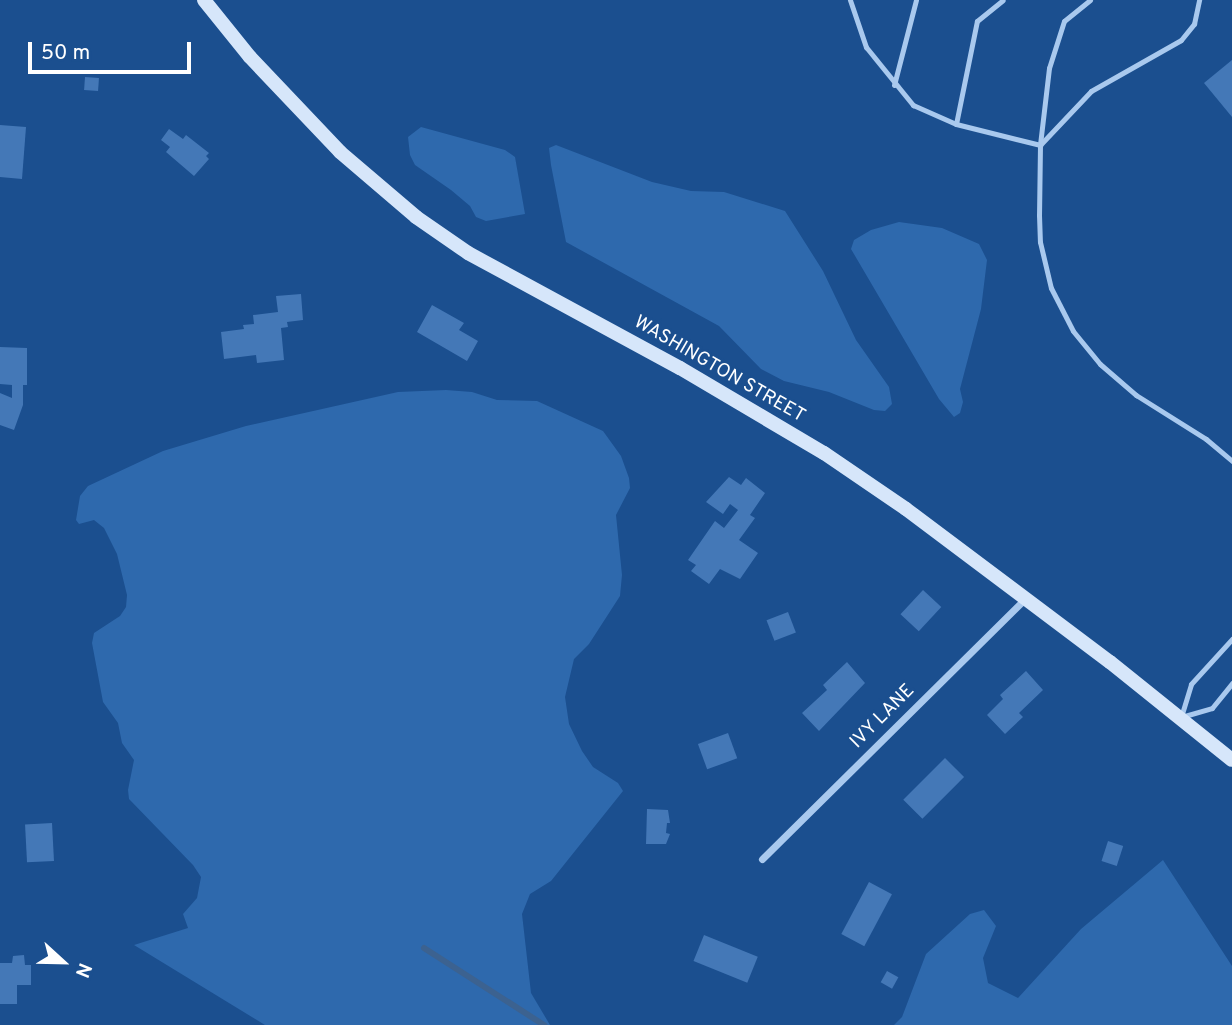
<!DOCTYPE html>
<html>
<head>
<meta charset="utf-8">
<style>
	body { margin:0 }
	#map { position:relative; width:1232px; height:1025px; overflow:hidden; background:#1b4f8f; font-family:Overpass,sans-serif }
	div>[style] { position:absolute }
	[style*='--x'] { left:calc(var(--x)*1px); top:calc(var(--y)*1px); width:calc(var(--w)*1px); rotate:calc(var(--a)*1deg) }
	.green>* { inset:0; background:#2e69ad }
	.stream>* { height:6px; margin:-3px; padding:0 3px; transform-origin:3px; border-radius:3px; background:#3c6290 }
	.building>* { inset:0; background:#4478b7; transform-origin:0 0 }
	.lane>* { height:5px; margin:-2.5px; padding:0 2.5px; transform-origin:2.5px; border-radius:2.5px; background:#a9c9ee }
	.street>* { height:7px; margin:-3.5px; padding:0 3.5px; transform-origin:3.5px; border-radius:3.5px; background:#a9c9ee }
	.secondary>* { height:14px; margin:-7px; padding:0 7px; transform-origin:7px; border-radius:7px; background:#d6e6fa }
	span { translate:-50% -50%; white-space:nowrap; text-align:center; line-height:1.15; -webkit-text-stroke:5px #1b4f8f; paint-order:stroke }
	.street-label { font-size:19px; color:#fff }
	.north { position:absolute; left:28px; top:927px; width:70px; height:70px; -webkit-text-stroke:5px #1b4f8f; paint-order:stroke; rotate:112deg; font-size:19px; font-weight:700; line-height:28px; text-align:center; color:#fff }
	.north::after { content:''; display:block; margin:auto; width:24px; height:32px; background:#fff; clip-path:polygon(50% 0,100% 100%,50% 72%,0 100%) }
	.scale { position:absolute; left:28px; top:42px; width:163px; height:32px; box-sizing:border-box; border:4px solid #fff; border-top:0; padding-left:9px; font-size:21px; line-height:24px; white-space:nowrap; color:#fff; -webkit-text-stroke:5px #1b4f8f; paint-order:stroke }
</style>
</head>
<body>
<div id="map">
	<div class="green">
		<div style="clip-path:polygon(421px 127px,505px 150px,515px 157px,525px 214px,486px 221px,476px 217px,470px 206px,451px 190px,415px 165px,410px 155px,408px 137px)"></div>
		<div style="clip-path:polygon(556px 145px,652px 182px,691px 191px,724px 192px,785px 211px,823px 271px,856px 340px,889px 387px,892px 404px,885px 411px,874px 410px,829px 392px,784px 381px,761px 369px,719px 326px,566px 242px,551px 165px,549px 148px)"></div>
		<div style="clip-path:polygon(899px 222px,942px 228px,979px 244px,987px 260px,981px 309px,960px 389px,963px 402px,960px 413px,954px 417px,939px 399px,851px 249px,854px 240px,871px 230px)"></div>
		<div style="clip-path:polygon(446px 390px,472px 392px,497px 400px,537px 401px,603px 431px,621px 456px,629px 478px,630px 488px,616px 515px,622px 575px,620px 596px,589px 644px,574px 659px,565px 697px,569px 724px,582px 751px,593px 767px,618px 783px,623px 791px,551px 881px,530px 894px,522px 914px,531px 993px,550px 1025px,265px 1025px,134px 945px,188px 928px,183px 914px,197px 898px,201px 877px,193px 865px,129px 799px,128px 790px,134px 760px,122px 743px,118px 723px,103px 702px,92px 643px,94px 633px,120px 616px,126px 607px,127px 595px,117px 554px,104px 528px,94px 520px,79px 524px,76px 520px,80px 496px,88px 486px,163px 451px,246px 426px,398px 392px)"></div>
		<div style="clip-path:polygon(1163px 860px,1232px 966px,1232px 1025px,894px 1025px,902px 1017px,926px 954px,970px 914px,984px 910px,996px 926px,983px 958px,988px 983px,1018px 998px,1081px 929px)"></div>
	</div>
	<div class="stream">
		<div style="--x:424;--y:948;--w:143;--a:32.7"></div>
	</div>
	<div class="building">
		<div style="clip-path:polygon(1232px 60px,1232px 117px,1204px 83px)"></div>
		<div style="left:85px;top:77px;width:14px;height:13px;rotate:4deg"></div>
		<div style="clip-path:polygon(0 125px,26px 127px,22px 179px,0 177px)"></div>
		<div style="clip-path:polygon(169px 129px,183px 139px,186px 135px,209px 153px,206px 156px,209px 159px,194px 176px,166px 152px,170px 147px,161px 140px)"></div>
		<div style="clip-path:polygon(301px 294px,303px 320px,287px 322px,288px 327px,281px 328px,284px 360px,257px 363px,256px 355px,224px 359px,221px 332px,244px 329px,243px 325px,254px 324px,253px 315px,278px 312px,276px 296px)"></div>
		<div style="clip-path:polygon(432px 305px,464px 323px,459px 330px,478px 341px,467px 361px,417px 332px)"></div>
		<div style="clip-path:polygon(0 347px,27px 348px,27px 385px,23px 385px,23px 405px,14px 430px,0 425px,0 393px,12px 398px,12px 385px,0 384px)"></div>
		<div style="clip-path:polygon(729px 477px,741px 485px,746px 478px,765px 493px,750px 515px,755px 518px,739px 540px,758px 553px,740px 579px,720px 569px,709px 584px,691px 571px,696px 565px,688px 560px,715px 521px,724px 528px,738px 510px,730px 504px,723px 514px,706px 502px)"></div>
		<div style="left:923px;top:590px;width:25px;height:33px;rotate:43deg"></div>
		<div style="left:788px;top:612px;width:22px;height:23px;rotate:69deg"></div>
		<div style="clip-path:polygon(847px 662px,865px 683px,819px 731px,802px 713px,827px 690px,823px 685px)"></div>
		<div style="clip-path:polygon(1026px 671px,1043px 690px,1019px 713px,1023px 717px,1005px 734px,987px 715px,1003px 699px,1000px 695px)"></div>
		<div style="left:728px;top:733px;width:27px;height:32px;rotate:70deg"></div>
		<div style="left:945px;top:758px;width:27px;height:59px;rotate:45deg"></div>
		<div style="clip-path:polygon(647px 809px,668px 810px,670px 823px,667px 823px,666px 833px,670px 834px,666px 844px,646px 844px)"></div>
		<div style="left:52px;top:823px;width:38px;height:27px;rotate:87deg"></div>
		<div style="left:1108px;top:841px;width:16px;height:21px;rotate:18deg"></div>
		<div style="left:869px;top:882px;width:26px;height:59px;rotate:28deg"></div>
		<div style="left:704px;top:935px;width:58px;height:28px;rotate:22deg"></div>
		<div style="clip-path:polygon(24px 955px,25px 965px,31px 965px,31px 985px,17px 985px,17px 1004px,0 1004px,0 963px,12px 963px,13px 956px)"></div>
		<div style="left:887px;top:971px;width:13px;height:13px;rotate:29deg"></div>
	</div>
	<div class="lane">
		<div style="--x:850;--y:0;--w:50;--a:71.2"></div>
		<div style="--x:866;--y:47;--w:75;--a:51"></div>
		<div style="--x:913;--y:105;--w:47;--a:23.8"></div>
		<div style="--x:956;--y:124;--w:87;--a:14"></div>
		<div style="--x:1090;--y:0;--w:33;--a:141"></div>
		<div style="--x:1064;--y:21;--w:49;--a:107.7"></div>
		<div style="--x:1049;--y:68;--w:78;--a:96.7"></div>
		<div style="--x:1040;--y:145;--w:70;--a:90.8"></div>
		<div style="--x:1039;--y:215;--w:27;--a:88"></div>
		<div style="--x:1040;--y:242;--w:47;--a:76.6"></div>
		<div style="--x:1051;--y:288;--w:48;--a:62.9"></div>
		<div style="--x:1073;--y:331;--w:43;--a:50.7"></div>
		<div style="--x:1100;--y:364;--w:48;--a:40.7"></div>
		<div style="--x:1136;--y:395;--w:83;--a:32.2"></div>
		<div style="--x:1206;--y:439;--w:34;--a:40"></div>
		<div style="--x:894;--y:85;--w:88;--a:-75.5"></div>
		<div style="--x:956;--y:124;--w:105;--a:-78.5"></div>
		<div style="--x:977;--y:21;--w:33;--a:-39"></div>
		<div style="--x:1040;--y:145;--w:74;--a:-46.6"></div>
		<div style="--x:1091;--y:91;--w:103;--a:-29.5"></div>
		<div style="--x:1181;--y:40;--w:21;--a:-51"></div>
		<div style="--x:1194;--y:24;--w:25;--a:-78"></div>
		<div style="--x:1181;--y:717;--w:34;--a:-73"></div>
		<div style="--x:1191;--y:684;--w:61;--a:-47.7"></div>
		<div style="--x:1181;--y:717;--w:32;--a:-16"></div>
		<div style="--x:1212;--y:708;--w:32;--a:-51"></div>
	</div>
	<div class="street">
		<div style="--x:762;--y:859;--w:370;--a:-44.7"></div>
	</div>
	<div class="secondary">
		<div style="--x:204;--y:0;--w:73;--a:51.1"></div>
		<div style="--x:250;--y:57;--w:131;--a:46.5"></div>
		<div style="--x:340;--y:152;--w:100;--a:40.5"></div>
		<div style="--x:416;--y:217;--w:63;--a:34.7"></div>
		<div style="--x:468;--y:253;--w:241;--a:28.5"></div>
		<div style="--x:680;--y:368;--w:167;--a:30.6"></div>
		<div style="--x:824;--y:453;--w:99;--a:34.3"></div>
		<div style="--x:906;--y:509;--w:255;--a:36.9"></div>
		<div style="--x:1110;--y:662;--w:156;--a:38.8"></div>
	</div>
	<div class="street-label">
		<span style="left:719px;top:370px;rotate:30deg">WASHINGTON STREET</span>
		<span style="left:883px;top:717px;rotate:-45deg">IVY LANE</span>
	</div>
	<div class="north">N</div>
	<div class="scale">50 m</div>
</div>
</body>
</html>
